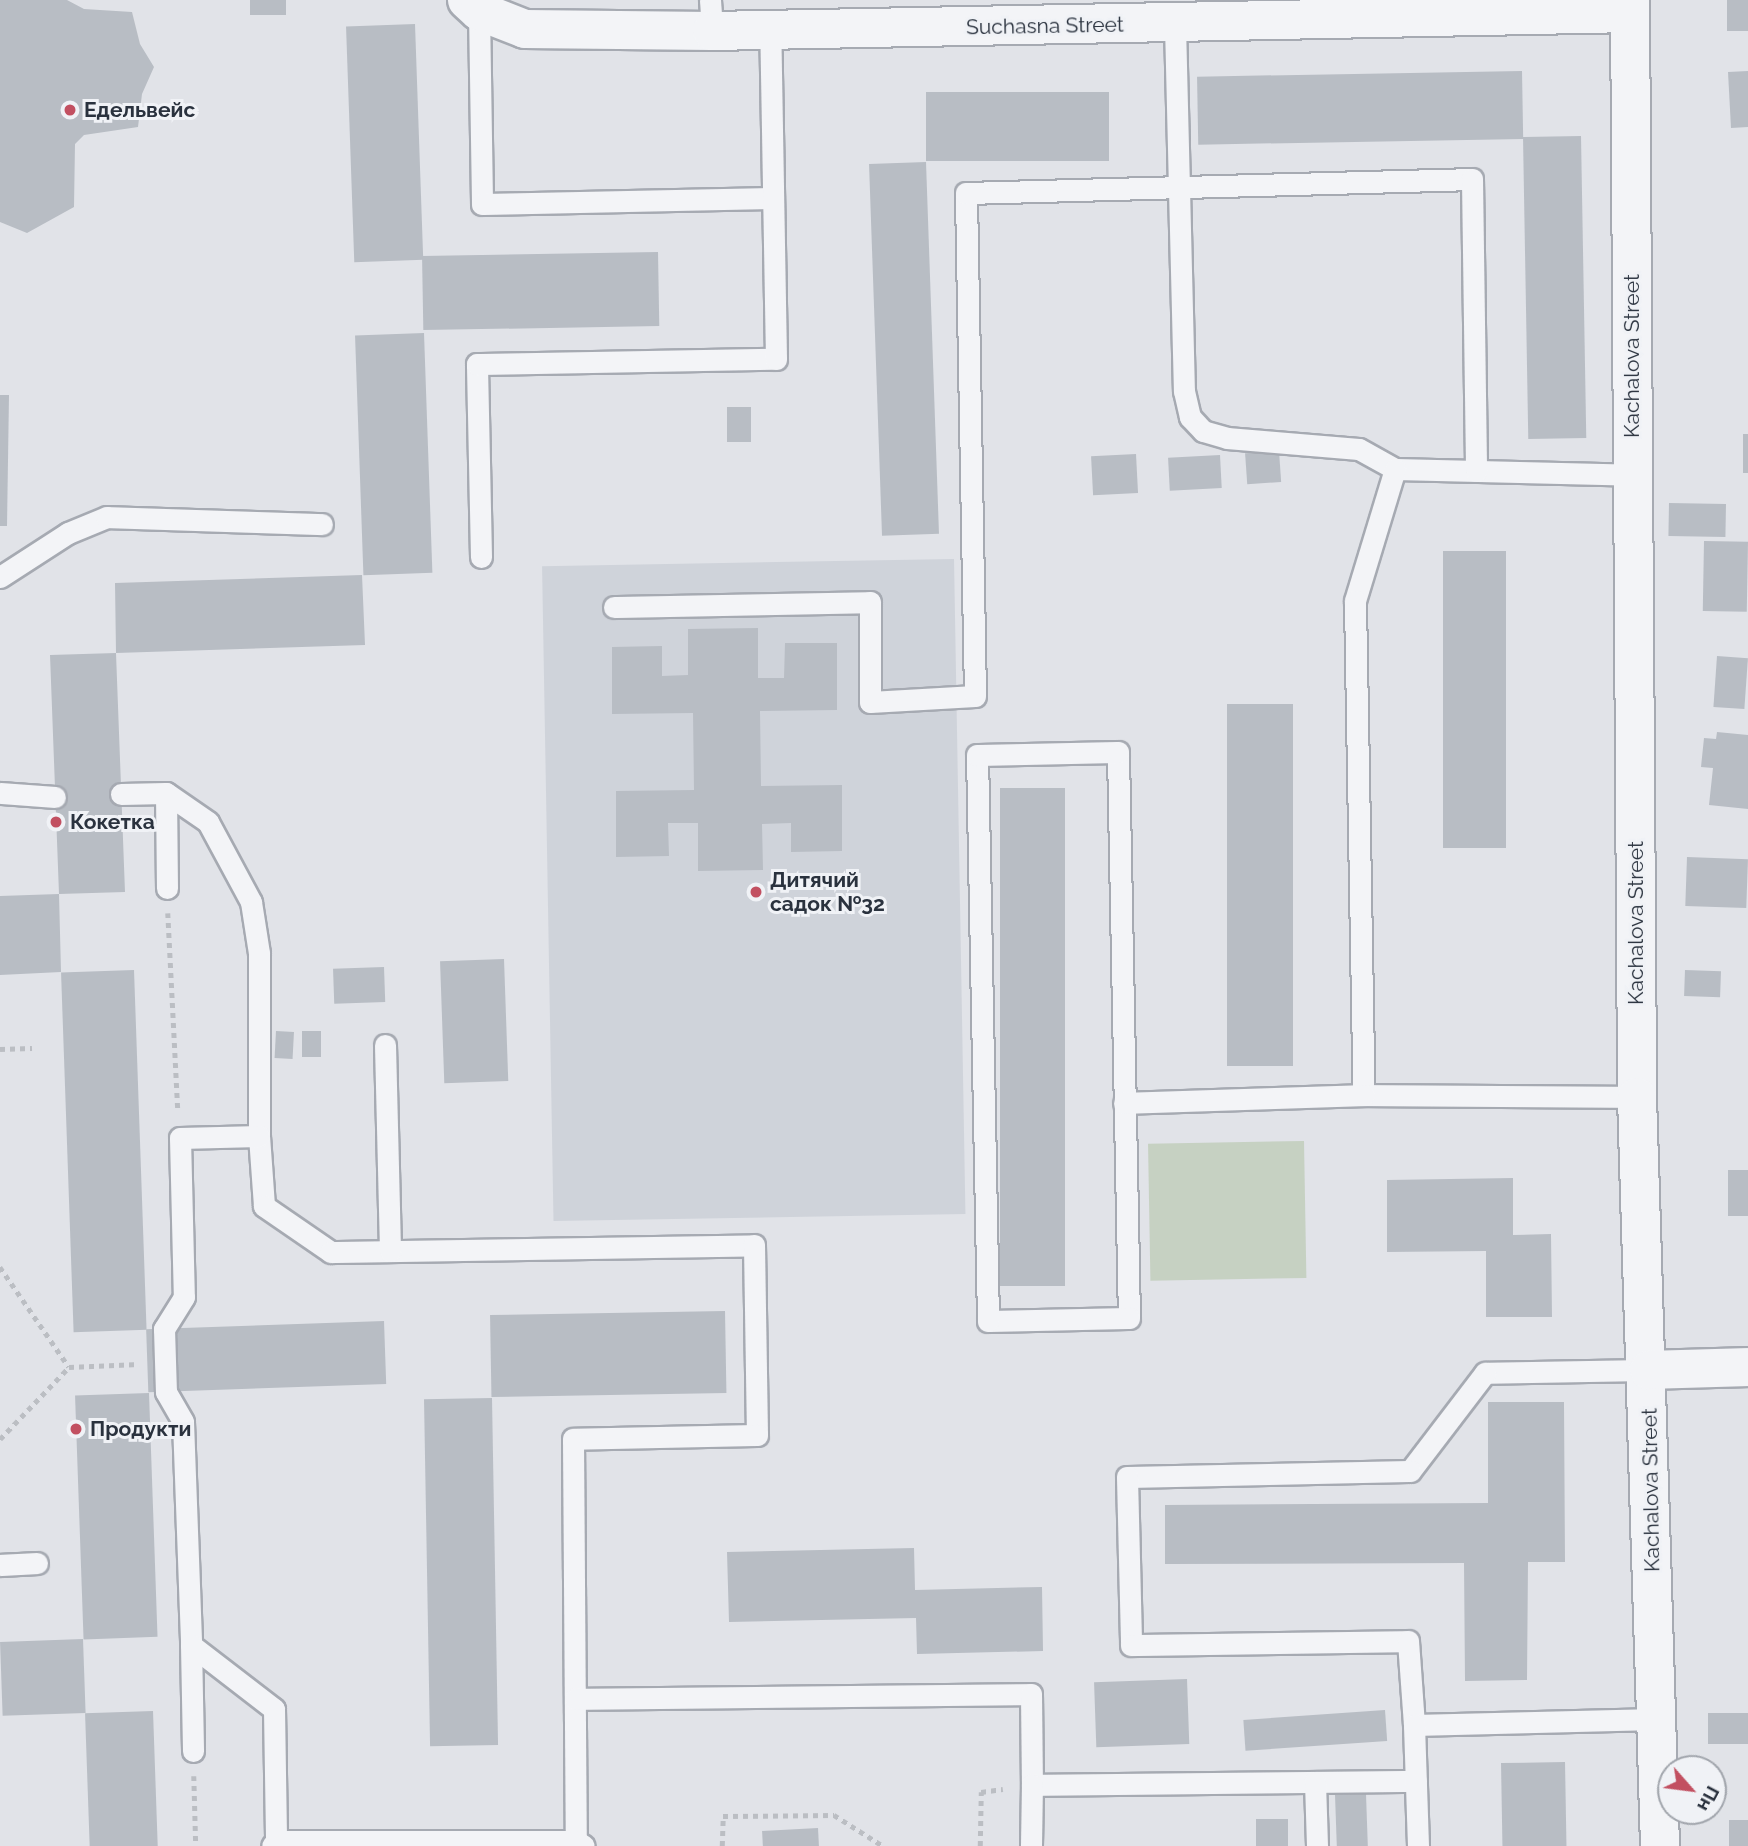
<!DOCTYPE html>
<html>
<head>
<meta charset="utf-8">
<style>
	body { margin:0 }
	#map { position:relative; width:1748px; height:1846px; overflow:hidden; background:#e1e3e8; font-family:Raleway,sans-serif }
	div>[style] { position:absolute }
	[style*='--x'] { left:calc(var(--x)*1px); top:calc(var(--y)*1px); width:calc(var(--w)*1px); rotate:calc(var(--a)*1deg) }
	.built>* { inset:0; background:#cfd3da; transform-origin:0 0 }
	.green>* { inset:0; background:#c6d1c2; transform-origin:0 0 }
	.building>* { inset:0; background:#b8bdc4; transform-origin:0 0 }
	.path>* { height:4.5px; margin-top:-2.25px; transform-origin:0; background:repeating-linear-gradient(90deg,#bbbec3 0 5px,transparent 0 10px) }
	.roads { filter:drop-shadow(2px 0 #a6aab2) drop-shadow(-2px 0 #a6aab2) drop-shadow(0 2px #a6aab2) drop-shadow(0 -2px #a6aab2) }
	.lane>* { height:21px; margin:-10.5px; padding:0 10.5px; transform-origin:10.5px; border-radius:10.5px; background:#f3f4f7 }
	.street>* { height:38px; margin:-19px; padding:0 19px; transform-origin:19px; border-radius:19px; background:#f3f4f7 }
	.dots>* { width:19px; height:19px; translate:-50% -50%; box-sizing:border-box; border:4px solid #f0f2f6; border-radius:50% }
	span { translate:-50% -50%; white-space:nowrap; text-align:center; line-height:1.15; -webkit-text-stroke:6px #f0f2f6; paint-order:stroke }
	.street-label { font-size:21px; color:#2a323e }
	.poi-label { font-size:21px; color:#2a323e; font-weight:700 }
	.left { translate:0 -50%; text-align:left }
	.north { position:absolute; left:1657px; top:1755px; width:70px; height:70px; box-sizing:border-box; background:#f0f2f6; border:2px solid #a1a5ac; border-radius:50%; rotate:118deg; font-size:19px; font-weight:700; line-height:28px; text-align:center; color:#2a323e }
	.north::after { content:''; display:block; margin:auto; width:24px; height:32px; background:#c25061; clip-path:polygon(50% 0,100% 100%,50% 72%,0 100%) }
</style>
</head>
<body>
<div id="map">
	<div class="built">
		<div style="left:954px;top:559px;width:655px;height:412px;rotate:89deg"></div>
	</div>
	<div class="green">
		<div style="left:1304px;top:1141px;width:137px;height:156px;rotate:89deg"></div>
	</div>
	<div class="building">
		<div style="clip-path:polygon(0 0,67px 0,84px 9px,132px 12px,140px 44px,154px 67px,142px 94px,138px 127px,84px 135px,75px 144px,74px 207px,27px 233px,0 222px)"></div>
		<div style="left:250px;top:0;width:36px;height:15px"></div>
		<div style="left:1727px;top:0;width:21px;height:31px"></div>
		<div style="left:415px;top:24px;width:236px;height:69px;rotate:88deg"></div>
		<div style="left:1522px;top:71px;width:68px;height:325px;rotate:89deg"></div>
		<div style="clip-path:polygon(1748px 71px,1748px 127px,1731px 128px,1728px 72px)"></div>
		<div style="left:1109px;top:92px;width:69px;height:183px;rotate:90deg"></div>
		<div style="left:1581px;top:136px;width:302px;height:58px;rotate:89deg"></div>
		<div style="left:926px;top:162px;width:372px;height:57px;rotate:88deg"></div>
		<div style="left:658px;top:252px;width:74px;height:236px;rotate:89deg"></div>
		<div style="left:424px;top:333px;width:240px;height:69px;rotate:88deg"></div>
		<div style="clip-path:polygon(0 395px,9px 395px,7px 526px,0 526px)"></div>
		<div style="left:727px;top:407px;width:24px;height:35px"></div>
		<div style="left:1743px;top:434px;width:5px;height:39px"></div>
		<div style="left:1279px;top:451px;width:31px;height:34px;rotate:86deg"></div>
		<div style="left:1136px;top:454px;width:39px;height:45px;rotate:87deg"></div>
		<div style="left:1220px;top:455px;width:33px;height:52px;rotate:87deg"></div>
		<div style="left:1669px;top:503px;width:57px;height:33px;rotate:1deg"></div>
		<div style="left:1704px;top:541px;width:44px;height:70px;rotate:1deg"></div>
		<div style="left:1506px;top:551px;width:297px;height:63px;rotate:90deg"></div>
		<div style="clip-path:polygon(362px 575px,365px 645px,116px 653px,125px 892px,59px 894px,61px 972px,0 975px,0 896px,59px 894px,50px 655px,116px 653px,115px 583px)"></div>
		<div style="clip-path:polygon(758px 628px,758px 678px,784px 678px,785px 643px,837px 643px,837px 710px,760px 711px,761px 786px,842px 785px,842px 851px,791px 852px,791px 823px,762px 824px,763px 870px,698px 871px,698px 823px,668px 823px,669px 856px,616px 857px,616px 791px,694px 790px,693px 713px,612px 714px,612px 647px,662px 646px,662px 676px,688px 675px,688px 629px)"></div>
		<div style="left:1717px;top:656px;width:31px;height:51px;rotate:4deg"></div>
		<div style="left:1227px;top:704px;width:66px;height:362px"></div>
		<div style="clip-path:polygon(1717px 732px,1748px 735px,1748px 809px,1709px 805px,1713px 768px,1701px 767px,1704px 738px,1716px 739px)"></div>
		<div style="left:1000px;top:788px;width:65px;height:498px"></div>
		<div style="left:1687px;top:857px;width:61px;height:49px;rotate:2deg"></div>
		<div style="left:504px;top:959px;width:122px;height:64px;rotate:88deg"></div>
		<div style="left:384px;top:967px;width:35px;height:51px;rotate:88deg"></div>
		<div style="left:134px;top:970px;width:360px;height:73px;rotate:88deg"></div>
		<div style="left:1685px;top:970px;width:36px;height:26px;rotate:2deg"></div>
		<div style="left:276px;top:1031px;width:18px;height:27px;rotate:3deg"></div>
		<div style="left:302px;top:1031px;width:19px;height:26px"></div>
		<div style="left:1748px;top:1170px;width:46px;height:20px;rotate:90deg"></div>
		<div style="clip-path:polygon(1513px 1178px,1513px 1235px,1551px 1234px,1552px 1317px,1486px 1317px,1486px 1251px,1387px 1252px,1387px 1180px)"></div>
		<div style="left:725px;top:1311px;width:82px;height:235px;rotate:89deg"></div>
		<div style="left:384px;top:1321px;width:63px;height:238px;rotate:88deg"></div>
		<div style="left:149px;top:1393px;width:244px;height:74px;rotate:88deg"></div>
		<div style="left:492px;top:1398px;width:347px;height:68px;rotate:89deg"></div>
		<div style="clip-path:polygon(1488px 1402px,1564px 1402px,1565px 1562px,1528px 1562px,1527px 1680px,1465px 1681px,1464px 1563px,1165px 1564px,1165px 1505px,1488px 1503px)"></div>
		<div style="clip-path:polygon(914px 1548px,915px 1590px,1042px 1587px,1043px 1651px,917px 1654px,916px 1618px,729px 1622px,727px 1552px)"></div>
		<div style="left:83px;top:1639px;width:74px;height:83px;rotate:88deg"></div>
		<div style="left:1187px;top:1679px;width:65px;height:93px;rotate:88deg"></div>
		<div style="left:1385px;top:1710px;width:31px;height:142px;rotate:86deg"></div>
		<div style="left:153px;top:1711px;width:135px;height:68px;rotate:88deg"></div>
		<div style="left:1708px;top:1713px;width:40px;height:31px"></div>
		<div style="left:1565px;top:1762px;width:84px;height:64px;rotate:89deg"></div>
		<div style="left:1366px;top:1794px;width:52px;height:31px;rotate:88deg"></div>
		<div style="left:1288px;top:1819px;width:27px;height:32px;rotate:90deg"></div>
		<div style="left:1729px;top:1820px;width:19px;height:26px"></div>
		<div style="left:818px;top:1828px;width:18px;height:56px;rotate:87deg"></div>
	</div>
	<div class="path">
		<div style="--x:168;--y:913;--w:198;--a:87.1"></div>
		<div style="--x:0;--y:1049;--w:32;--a:-2"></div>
		<div style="--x:0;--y:1267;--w:121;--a:55.4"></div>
		<div style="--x:0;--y:1439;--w:100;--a:-46.2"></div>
		<div style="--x:69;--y:1367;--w:70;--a:-2.5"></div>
		<div style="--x:194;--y:1776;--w:70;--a:88.4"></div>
		<div style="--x:722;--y:1846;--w:30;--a:-88"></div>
		<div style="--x:723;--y:1816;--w:111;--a:-0.5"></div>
		<div style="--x:834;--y:1815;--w:58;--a:32.3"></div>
		<div style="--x:980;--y:1846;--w:54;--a:-88.9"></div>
		<div style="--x:981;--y:1792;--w:22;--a:-8"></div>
	</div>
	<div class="roads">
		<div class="lane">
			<div style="--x:710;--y:0;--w:31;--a:86"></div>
			<div style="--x:479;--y:11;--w:193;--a:89.1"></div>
			<div style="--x:482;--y:204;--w:291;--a:-1.2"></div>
			<div style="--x:1175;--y:25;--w:366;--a:88.6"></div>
			<div style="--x:1184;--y:391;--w:27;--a:77"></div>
			<div style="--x:1190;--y:417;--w:19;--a:47"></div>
			<div style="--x:1203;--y:431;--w:25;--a:16"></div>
			<div style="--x:1227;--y:438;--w:132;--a:4.8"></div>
			<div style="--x:1359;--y:449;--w:41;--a:29.1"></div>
			<div style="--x:1395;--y:469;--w:238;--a:1.4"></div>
			<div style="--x:1395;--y:469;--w:138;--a:106.9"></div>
			<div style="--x:1355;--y:601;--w:494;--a:89"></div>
			<div style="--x:1364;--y:1095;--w:273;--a:0.4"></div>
			<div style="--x:481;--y:557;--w:193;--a:-91.2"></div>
			<div style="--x:477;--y:364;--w:299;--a:-1"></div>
			<div style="--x:776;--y:359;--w:330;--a:-91"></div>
			<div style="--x:0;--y:577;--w:81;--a:-32.9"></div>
			<div style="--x:68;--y:533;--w:42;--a:-22.3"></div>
			<div style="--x:107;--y:517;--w:215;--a:1.9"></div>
			<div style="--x:614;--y:607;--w:256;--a:-1.1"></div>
			<div style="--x:870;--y:602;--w:100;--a:90"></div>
			<div style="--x:870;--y:702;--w:105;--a:-3.3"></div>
			<div style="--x:975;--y:696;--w:503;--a:-91.03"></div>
			<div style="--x:966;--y:193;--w:506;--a:-1.58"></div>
			<div style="--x:1472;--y:179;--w:292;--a:89.2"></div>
			<div style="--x:1118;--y:752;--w:566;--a:88.89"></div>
			<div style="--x:1129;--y:1318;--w:141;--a:178.8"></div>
			<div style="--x:988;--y:1321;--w:566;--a:-91.11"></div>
			<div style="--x:977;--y:755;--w:141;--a:-1.2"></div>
			<div style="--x:0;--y:793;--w:55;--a:4.2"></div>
			<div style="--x:166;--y:793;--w:95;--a:89.4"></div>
			<div style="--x:121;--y:794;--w:45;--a:-1.3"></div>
			<div style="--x:166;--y:793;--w:51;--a:34.6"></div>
			<div style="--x:208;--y:822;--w:91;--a:61.7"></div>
			<div style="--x:251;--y:902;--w:52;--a:81.1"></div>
			<div style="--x:259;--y:953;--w:183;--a:90"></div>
			<div style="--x:259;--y:1136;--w:70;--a:85.9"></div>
			<div style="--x:264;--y:1206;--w:81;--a:34.5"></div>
			<div style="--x:331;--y:1252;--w:423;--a:-0.9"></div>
			<div style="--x:754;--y:1245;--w:190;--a:89.1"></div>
			<div style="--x:757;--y:1435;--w:184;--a:178.8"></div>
			<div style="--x:573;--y:1439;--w:402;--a:89.6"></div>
			<div style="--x:385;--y:1045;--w:206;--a:88.6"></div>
			<div style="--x:1124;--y:1103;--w:240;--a:-1.9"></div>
			<div style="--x:259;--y:1136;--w:79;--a:178.5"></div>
			<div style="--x:180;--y:1138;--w:159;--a:88.6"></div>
			<div style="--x:184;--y:1297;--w:38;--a:122"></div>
			<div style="--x:164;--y:1329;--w:63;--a:88.2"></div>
			<div style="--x:166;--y:1392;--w:34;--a:60"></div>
			<div style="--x:183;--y:1422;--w:223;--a:87.9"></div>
			<div style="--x:191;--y:1645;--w:105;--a:37.6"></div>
			<div style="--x:274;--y:1709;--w:132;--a:89.1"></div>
			<div style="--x:276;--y:1841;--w:6;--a:129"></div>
			<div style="--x:1649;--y:1370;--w:164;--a:179"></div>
			<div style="--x:1485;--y:1373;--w:123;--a:127.4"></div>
			<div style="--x:1410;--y:1471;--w:283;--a:178.8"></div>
			<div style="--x:1127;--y:1477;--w:168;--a:88.6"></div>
			<div style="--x:1131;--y:1645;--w:277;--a:-0.8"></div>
			<div style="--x:1408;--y:1641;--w:84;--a:85.9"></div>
			<div style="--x:1414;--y:1725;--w:242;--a:-1.4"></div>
			<div style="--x:0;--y:1565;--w:37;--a:-3"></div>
			<div style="--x:191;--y:1645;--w:106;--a:88.9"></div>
			<div style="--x:575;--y:1699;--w:456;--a:-0.6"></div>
			<div style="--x:1031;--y:1694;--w:91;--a:89.4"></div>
			<div style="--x:1032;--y:1785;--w:384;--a:-0.6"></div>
			<div style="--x:1414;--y:1725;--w:121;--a:88.1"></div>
			<div style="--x:1315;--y:1782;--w:64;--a:88.2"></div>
			<div style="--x:276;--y:1841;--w:300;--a:0"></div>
			<div style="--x:576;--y:1841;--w:9;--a:32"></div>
			<div style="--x:1031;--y:1846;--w:61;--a:-89.1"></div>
		</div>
		<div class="street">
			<div style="--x:467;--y:0;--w:16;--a:43"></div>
			<div style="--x:479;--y:11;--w:49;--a:21.4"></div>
			<div style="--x:525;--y:29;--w:187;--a:0.6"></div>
			<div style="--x:712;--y:31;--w:918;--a:-1.12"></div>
			<div style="--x:1630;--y:0;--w:1097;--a:89.63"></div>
			<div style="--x:1637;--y:1097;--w:749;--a:88.24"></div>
			<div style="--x:1649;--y:1370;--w:99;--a:-1.7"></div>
		</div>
	</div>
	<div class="dots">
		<div style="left:70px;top:110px;background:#c25061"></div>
		<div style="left:56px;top:822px;background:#c25061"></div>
		<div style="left:756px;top:892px;background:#c25061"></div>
		<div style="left:76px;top:1429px;background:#c25061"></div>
	</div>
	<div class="street-label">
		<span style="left:1045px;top:26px;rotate:-1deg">Suchasna Street</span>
		<span style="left:1632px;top:356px;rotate:-90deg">Kachalova Street</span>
		<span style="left:1636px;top:923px;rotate:-90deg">Kachalova Street</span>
		<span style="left:1651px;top:1490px;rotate:-91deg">Kachalova Street</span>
	</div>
	<div class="poi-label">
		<span class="left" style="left:84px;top:110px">Едельвейс</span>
		<span class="left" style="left:70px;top:822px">Кокетка</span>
		<span class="left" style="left:770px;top:892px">Дитячий<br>садок №32</span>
		<span class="left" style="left:90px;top:1429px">Продукти</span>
	</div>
	<div class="north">Пн</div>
</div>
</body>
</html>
